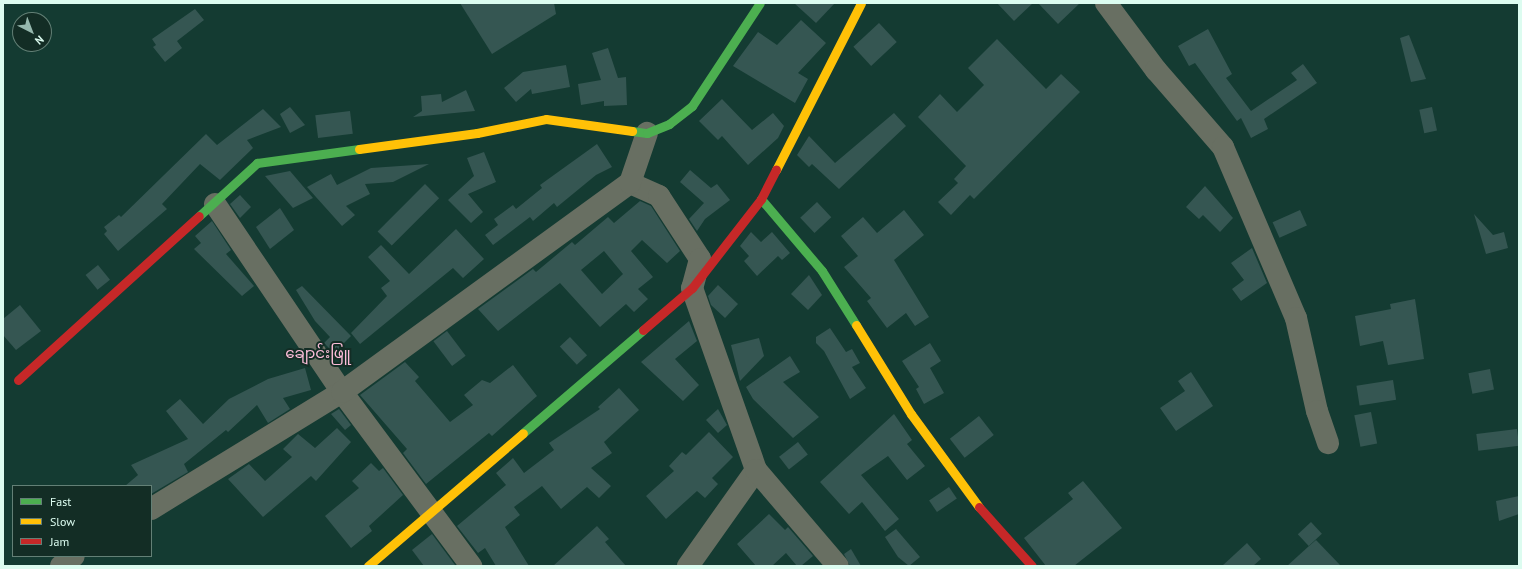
<!DOCTYPE html>
<html>
<head>
<meta charset="utf-8">
<style>
	body { margin:0 }
	#map { position:relative; width:1522px; height:569px; overflow:hidden; background:#143b32; font-family:"PT Sans","Noto Sans Myanmar",sans-serif }
	div>[style] { position:absolute }
	[style*='--x'] { left:calc(var(--x)*1px); top:calc(var(--y)*1px); width:calc(var(--w)*1px); rotate:calc(var(--a)*1deg) }
	.building>* { inset:0; background:#355652; transform-origin:0 0 }
	.street>* { height:22px; margin:-11px; padding:0 11px; transform-origin:11px; border-radius:11px; background:#686f62 }
	.fast>* { height:9px; margin:-4.5px; padding:0 4.5px; transform-origin:4.5px; border-radius:4.5px; background:#4caf50 }
	.slow>* { height:9px; margin:-4.5px; padding:0 4.5px; transform-origin:4.5px; border-radius:4.5px; background:#ffc107 }
	.jam>* { height:9px; margin:-4.5px; padding:0 4.5px; transform-origin:4.5px; border-radius:4.5px; background:#c62828 }
	span { translate:-50% -50%; white-space:nowrap; text-align:center; line-height:1.15; -webkit-text-stroke:4px #132d25; paint-order:stroke }
	.quarter-label { font-size:15px; color:#fcbdd9 }
	.frame { position:absolute; inset:0; border:4px solid #dcfcf0; pointer-events:none }
	.legend { position:absolute; left:12px; top:485px; width:140px; height:72px; box-sizing:border-box; background:#132d25; border:1px solid #638076; margin:0; padding:5px 7px; list-style:none; font-size:12px; color:#dcfcf0 }
	.legend li { display:flex; align-items:center; gap:8px; height:20px }
	.legend b { width:20px; border:1px solid #638076 }
	.north { position:absolute; left:12px; top:12px; width:40px; height:40px; box-sizing:border-box; background:#132d25; border:1px solid #638076; border-radius:50%; rotate:138deg; font-size:11px; font-weight:700; line-height:16px; text-align:center; color:#dcfcf0 }
	.north::after { content:''; display:block; margin:auto; width:14px; height:18px; background:#96b8ae; clip-path:polygon(50% 0,100% 100%,50% 72%,0 100%) }
</style>
</head>
<body>
<div id="map">
	<div class="building">
		<div style="clip-path:polygon(460px 3px,554px 3px,556px 14px,492px 54px)"></div>
		<div style="clip-path:polygon(794px 3px,835px 3px,816px 23px)"></div>
		<div style="clip-path:polygon(997px 3px,1033px 3px,1014px 21px)"></div>
		<div style="clip-path:polygon(1038px 3px,1080px 3px,1058px 24px)"></div>
		<div style="clip-path:polygon(195px 9px,204px 20px,177px 41px,182px 48px,165px 62px,153px 47px,156px 45px,152px 39px)"></div>
		<div style="clip-path:polygon(801px 20px,826px 43px,798px 73px,808px 79px,795px 103px,733px 66px,758px 32px,777px 45px)"></div>
		<div style="left:879px;top:23px;width:26px;height:35px;rotate:47deg"></div>
		<div style="clip-path:polygon(1208px 29px,1232px 74px,1226px 78px,1251px 111px,1297px 80px,1291px 73px,1303px 64px,1317px 83px,1264px 119px,1268px 129px,1251px 138px,1241px 118px,1237px 121px,1195px 63px,1189px 66px,1178px 46px)"></div>
		<div style="clip-path:polygon(1409px 35px,1426px 79px,1411px 82px,1400px 38px)"></div>
		<div style="clip-path:polygon(997px 39px,1046px 89px,1061px 74px,1080px 92px,974px 199px,970px 195px,951px 215px,938px 202px,958px 183px,954px 179px,966px 166px,918px 117px,940px 94px,957px 112px,984px 85px,968px 68px)"></div>
		<div style="clip-path:polygon(608px 48px,618px 78px,626px 77px,627px 105px,604px 106px,604px 101px,581px 105px,578px 84px,601px 80px,592px 53px)"></div>
		<div style="clip-path:polygon(566px 65px,570px 87px,532px 94px,531px 89px,516px 102px,504px 88px,523px 72px)"></div>
		<div style="clip-path:polygon(466px 90px,475px 111px,413px 117px,422px 111px,421px 96px,441px 94px,442px 102px)"></div>
		<div style="clip-path:polygon(722px 99px,752px 130px,773px 113px,784px 126px,778px 138px,748px 165px,722px 136px,718px 140px,699px 121px)"></div>
		<div style="clip-path:polygon(290px 107px,305px 125px,290px 133px,280px 114px)"></div>
		<div style="left:1432px;top:107px;width:24px;height:13px;rotate:78deg"></div>
		<div style="clip-path:polygon(263px 109px,281px 127px,247px 140px,253px 148px,220px 180px,200px 164px,162px 204px,167px 209px,118px 251px,104px 234px,107px 231px,104px 227px,119px 215px,121px 217px,206px 134px,217px 145px)"></div>
		<div style="left:350px;top:111px;width:23px;height:35px;rotate:83deg"></div>
		<div style="clip-path:polygon(894px 113px,906px 126px,839px 189px,812px 164px,809px 167px,797px 155px,809px 136px,835px 163px)"></div>
		<div style="clip-path:polygon(597px 144px,612px 167px,596px 175px,557px 207px,554px 203px,533px 221px,530px 217px,493px 245px,485px 235px,498px 225px,494px 219px,513px 205px,516px 209px,542px 188px,540px 185px)"></div>
		<div style="clip-path:polygon(484px 152px,496px 182px,468px 194px,483px 212px,471px 223px,448px 200px,474px 176px,467px 158px)"></div>
		<div style="clip-path:polygon(429px 164px,393px 182px,365px 184px,370px 194px,346px 206px,355px 215px,342px 226px,307px 187px,331px 174px,337px 185px,371px 168px)"></div>
		<div style="clip-path:polygon(690px 170px,711px 188px,717px 184px,730px 200px,705px 219px,697px 231px,689px 219px,704px 203px,680px 182px)"></div>
		<div style="clip-path:polygon(290px 171px,313px 198px,293px 208px,265px 176px)"></div>
		<div style="left:425px;top:184px;width:20px;height:67px;rotate:45deg"></div>
		<div style="clip-path:polygon(1205px 186px,1233px 218px,1220px 232px,1203px 215px,1199px 219px,1186px 207px)"></div>
		<div style="clip-path:polygon(240px 195px,251px 207px,240px 218px,230px 204px)"></div>
		<div style="clip-path:polygon(evenodd,640px 201px,651px 206px,680px 251px,667px 263px,642px 240px,631px 251px,653px 277px,638px 289px,648px 299px,634px 312px,626px 304px,600px 327px,560px 283px,498px 331px,478px 309px,533px 269px,536px 272px,572px 242px,575px 245px,608px 217px,614px 223px,640px 201px,604px 251px,623px 274px,602px 294px,581px 270px,604px 251px)"></div>
		<div style="left:817px;top:202px;width:21px;height:23px;rotate:47deg"></div>
		<div style="clip-path:polygon(280px 208px,294px 230px,270px 249px,256px 227px)"></div>
		<div style="clip-path:polygon(904px 210px,924px 235px,894px 260px,929px 317px,915px 326px,906px 313px,887px 328px,867px 301px,871px 298px,844px 267px,858px 256px,841px 236px,863px 217px,877px 233px)"></div>
		<div style="left:1300px;top:210px;width:17px;height:30px;rotate:66deg"></div>
		<div style="clip-path:polygon(1474px 214px,1493px 235px,1504px 232px,1508px 248px,1486px 254px)"></div>
		<div style="clip-path:polygon(212px 221px,231px 250px,226px 254px,254px 286px,242px 296px,194px 249px,201px 243px,195px 236px)"></div>
		<div style="clip-path:polygon(456px 229px,484px 259px,463px 278px,453px 268px,360px 344px,351px 333px,387px 296px,381px 288px,390px 281px,368px 257px,381px 245px,409px 274px)"></div>
		<div style="clip-path:polygon(751px 232px,761px 242px,772px 232px,790px 253px,782px 260px,778px 256px,757px 276px,744px 261px,749px 256px,740px 246px)"></div>
		<div style="clip-path:polygon(1252px 248px,1267px 283px,1241px 301px,1232px 289px,1244px 280px,1231px 263px)"></div>
		<div style="left:98px;top:265px;width:19px;height:16px;rotate:51deg"></div>
		<div style="clip-path:polygon(809px 275px,822px 295px,808px 310px,791px 294px)"></div>
		<div style="clip-path:polygon(718px 285px,738px 304px,725px 318px,711px 305px,708px 296px)"></div>
		<div style="clip-path:polygon(302px 286px,351px 336px,334px 353px,324px 343px,330px 337px,315px 321px,296px 290px)"></div>
		<div style="clip-path:polygon(1415px 299px,1424px 359px,1388px 365px,1383px 341px,1360px 346px,1355px 316px,1391px 309px,1390px 304px)"></div>
		<div style="clip-path:polygon(20px 305px,41px 331px,16px 350px,3px 335px,3px 319px)"></div>
		<div style="clip-path:polygon(689px 321px,697px 341px,675px 359px,699px 385px,683px 401px,641px 362px)"></div>
		<div style="clip-path:polygon(830px 328px,846px 352px,852px 349px,860px 363px,852px 367px,866px 388px,850px 399px,824px 351px,816px 343px,816px 337px)"></div>
		<div style="left:447px;top:331px;width:31px;height:17px;rotate:53deg"></div>
		<div style="left:570px;top:337px;width:25px;height:14px;rotate:47deg"></div>
		<div style="clip-path:polygon(759px 338px,764px 356px,740px 381px,731px 345px)"></div>
		<div style="clip-path:polygon(930px 343px,941px 361px,930px 368px,944px 393px,924px 404px,916px 389px,919px 387px,902px 361px)"></div>
		<div style="clip-path:polygon(790px 356px,800px 372px,783px 382px,819px 417px,793px 438px,753px 399px,746px 387px)"></div>
		<div style="clip-path:polygon(405px 362px,419px 377px,415px 381px,450px 422px,473px 405px,464px 395px,482px 380px,490px 383px,513px 365px,537px 396px,492px 436px,489px 433px,426px 484px,403px 453px,407px 449px,360px 395px)"></div>
		<div style="clip-path:polygon(305px 368px,311px 390px,283px 398px,290px 409px,268px 423px,257px 405px,228px 432px,226px 430px,184px 464px,188px 472px,151px 494px,151px 486px,125px 486px,138px 475px,131px 465px,188px 439px,166px 411px,180px 399px,203px 424px,229px 399px,268px 379px)"></div>
		<div style="left:1490px;top:369px;width:21px;height:22px;rotate:79deg"></div>
		<div style="clip-path:polygon(1191px 372px,1213px 406px,1176px 431px,1160px 408px,1185px 391px,1178px 381px)"></div>
		<div style="left:1393px;top:380px;width:20px;height:37px;rotate:81deg"></div>
		<div style="clip-path:polygon(619px 388px,639px 410px,604px 442px,612px 453px,591px 468px,611px 486px,599px 498px,587px 487px,561px 509px,542px 486px,514px 507px,520px 515px,505px 527px,529px 566px,496px 566px,485px 548px,478px 553px,457px 526px,506px 485px,496px 473px,513px 458px,524px 473px,554px 450px,549px 443px,600px 409px,598px 407px)"></div>
		<div style="clip-path:polygon(339px 409px,351px 425px,345px 430px,331px 414px)"></div>
		<div style="clip-path:polygon(718px 409px,727px 425px,718px 433px,706px 420px)"></div>
		<div style="left:1371px;top:412px;width:32px;height:17px;rotate:79deg"></div>
		<div style="clip-path:polygon(894px 414px,912px 440px,907px 444px,925px 466px,907px 480px,888px 456px,861px 475px,899px 519px,885px 531px,862px 502px,849px 514px,820px 482px)"></div>
		<div style="left:979px;top:416px;width:24px;height:37px;rotate:52deg"></div>
		<div style="clip-path:polygon(337px 428px,351px 442px,316px 481px,311px 476px,263px 517px,228px 479px,249px 464px,265px 481px,292px 457px,283px 449px,298px 434px,315px 448px)"></div>
		<div style="left:1517px;top:429px;width:17px;height:41px;rotate:83deg"></div>
		<div style="clip-path:polygon(709px 432px,733px 457px,712px 478px,718px 484px,705px 498px,697px 491px,666px 519px,646px 496px,674px 471px,669px 466px,682px 452px,686px 455px)"></div>
		<div style="left:798px;top:442px;width:16px;height:24px;rotate:52deg"></div>
		<div style="clip-path:polygon(371px 463px,379px 471px,383px 468px,403px 495px,369px 526px,372px 531px,351px 548px,325px 516px,359px 488px,352px 481px)"></div>
		<div style="clip-path:polygon(1083px 481px,1122px 528px,1074px 566px,1046px 566px,1024px 538px,1073px 499px,1068px 493px)"></div>
		<div style="left:949px;top:487px;width:14px;height:24px;rotate:56deg"></div>
		<div style="clip-path:polygon(1519px 496px,1519px 514px,1499px 521px,1496px 501px)"></div>
		<div style="clip-path:polygon(769px 514px,785px 530px,788px 527px,813px 556px,801px 566px,797px 566px,786px 553px,772px 566px,756px 566px,737px 544px)"></div>
		<div style="left:1311px;top:522px;width:16px;height:18px;rotate:47deg"></div>
		<div style="clip-path:polygon(597px 526px,609px 539px,605px 542px,626px 566px,553px 566px)"></div>
		<div style="clip-path:polygon(896px 529px,920px 557px,909px 566px,898px 557px,885px 537px)"></div>
		<div style="clip-path:polygon(432px 534px,455px 565px,454px 566px,424px 566px,412px 550px)"></div>
		<div style="clip-path:polygon(1316px 540px,1341px 566px,1287px 566px,1309px 546px)"></div>
		<div style="clip-path:polygon(1247px 543px,1261px 559px,1253px 566px,1222px 566px)"></div>
		<div style="clip-path:polygon(851px 549px,861px 566px,850px 566px,844px 554px)"></div>
	</div>
	<div class="street">
		<div style="--x:1106;--y:3;--w:84;--a:53.3"></div>
		<div style="--x:1156;--y:70;--w:102;--a:49"></div>
		<div style="--x:1223;--y:147;--w:186;--a:66.9"></div>
		<div style="--x:1296;--y:318;--w:95;--a:77.3"></div>
		<div style="--x:1317;--y:411;--w:34;--a:71"></div>
		<div style="--x:630;--y:183;--w:32;--a:24"></div>
		<div style="--x:659;--y:196;--w:75;--a:56.9"></div>
		<div style="--x:700;--y:259;--w:30;--a:105"></div>
		<div style="--x:692;--y:288;--w:193;--a:70.6"></div>
		<div style="--x:756;--y:470;--w:118;--a:125.3"></div>
		<div style="--x:215;--y:204;--w:227;--a:56"></div>
		<div style="--x:342;--y:392;--w:217;--a:53.4"></div>
		<div style="--x:756;--y:470;--w:126;--a:49.5"></div>
		<div style="--x:151;--y:509;--w:224;--a:-31.5"></div>
		<div style="--x:342;--y:392;--w:356;--a:-36"></div>
		<div style="--x:630;--y:183;--w:53;--a:-71.2"></div>
		<div style="--x:61;--y:566;--w:16;--a:-38"></div>
	</div>
	<div class="fast">
		<div style="--x:632;--y:131;--w:15;--a:8"></div>
		<div style="--x:647;--y:133;--w:24;--a:-22"></div>
		<div style="--x:669;--y:124;--w:29;--a:-38"></div>
		<div style="--x:692;--y:106;--w:123;--a:-56.6"></div>
		<div style="--x:761;--y:199;--w:94;--a:49.7"></div>
		<div style="--x:822;--y:271;--w:64;--a:57.8"></div>
		<div style="--x:199;--y:216;--w:79;--a:-42.4"></div>
		<div style="--x:257;--y:163;--w:103;--a:-7.8"></div>
		<div style="--x:523;--y:433;--w:158;--a:-40.6"></div>
	</div>
	<div class="slow">
		<div style="--x:359;--y:149;--w:119;--a:-7.7"></div>
		<div style="--x:477;--y:133;--w:70;--a:-11.5"></div>
		<div style="--x:546;--y:119;--w:87;--a:7.9"></div>
		<div style="--x:776;--y:170;--w:187;--a:-63"></div>
		<div style="--x:856;--y:325;--w:105;--a:58.3"></div>
		<div style="--x:911;--y:414;--w:115;--a:53.8"></div>
		<div style="--x:368;--y:566;--w:204;--a:-40.6"></div>
	</div>
	<div class="jam">
		<div style="--x:643;--y:330;--w:65;--a:-40.6"></div>
		<div style="--x:692;--y:288;--w:113;--a:-52.2"></div>
		<div style="--x:761;--y:199;--w:33;--a:-63"></div>
		<div style="--x:18;--y:380;--w:244;--a:-42.2"></div>
		<div style="--x:979;--y:507;--w:79;--a:48.1"></div>
	</div>
	<div class="quarter-label">
		<span style="left:318px;top:353px">ချောင်းဖြူ</span>
	</div>
	<div class="frame"></div>
	<ul class="legend">
	<li><b style="height:5px;background:#4caf50"></b>Fast</li>
	<li><b style="height:5px;background:#ffc107"></b>Slow</li>
	<li><b style="height:5px;background:#c62828"></b>Jam</li>
	</ul>
	<div class="north">N</div>
</div>
</body>
</html>
